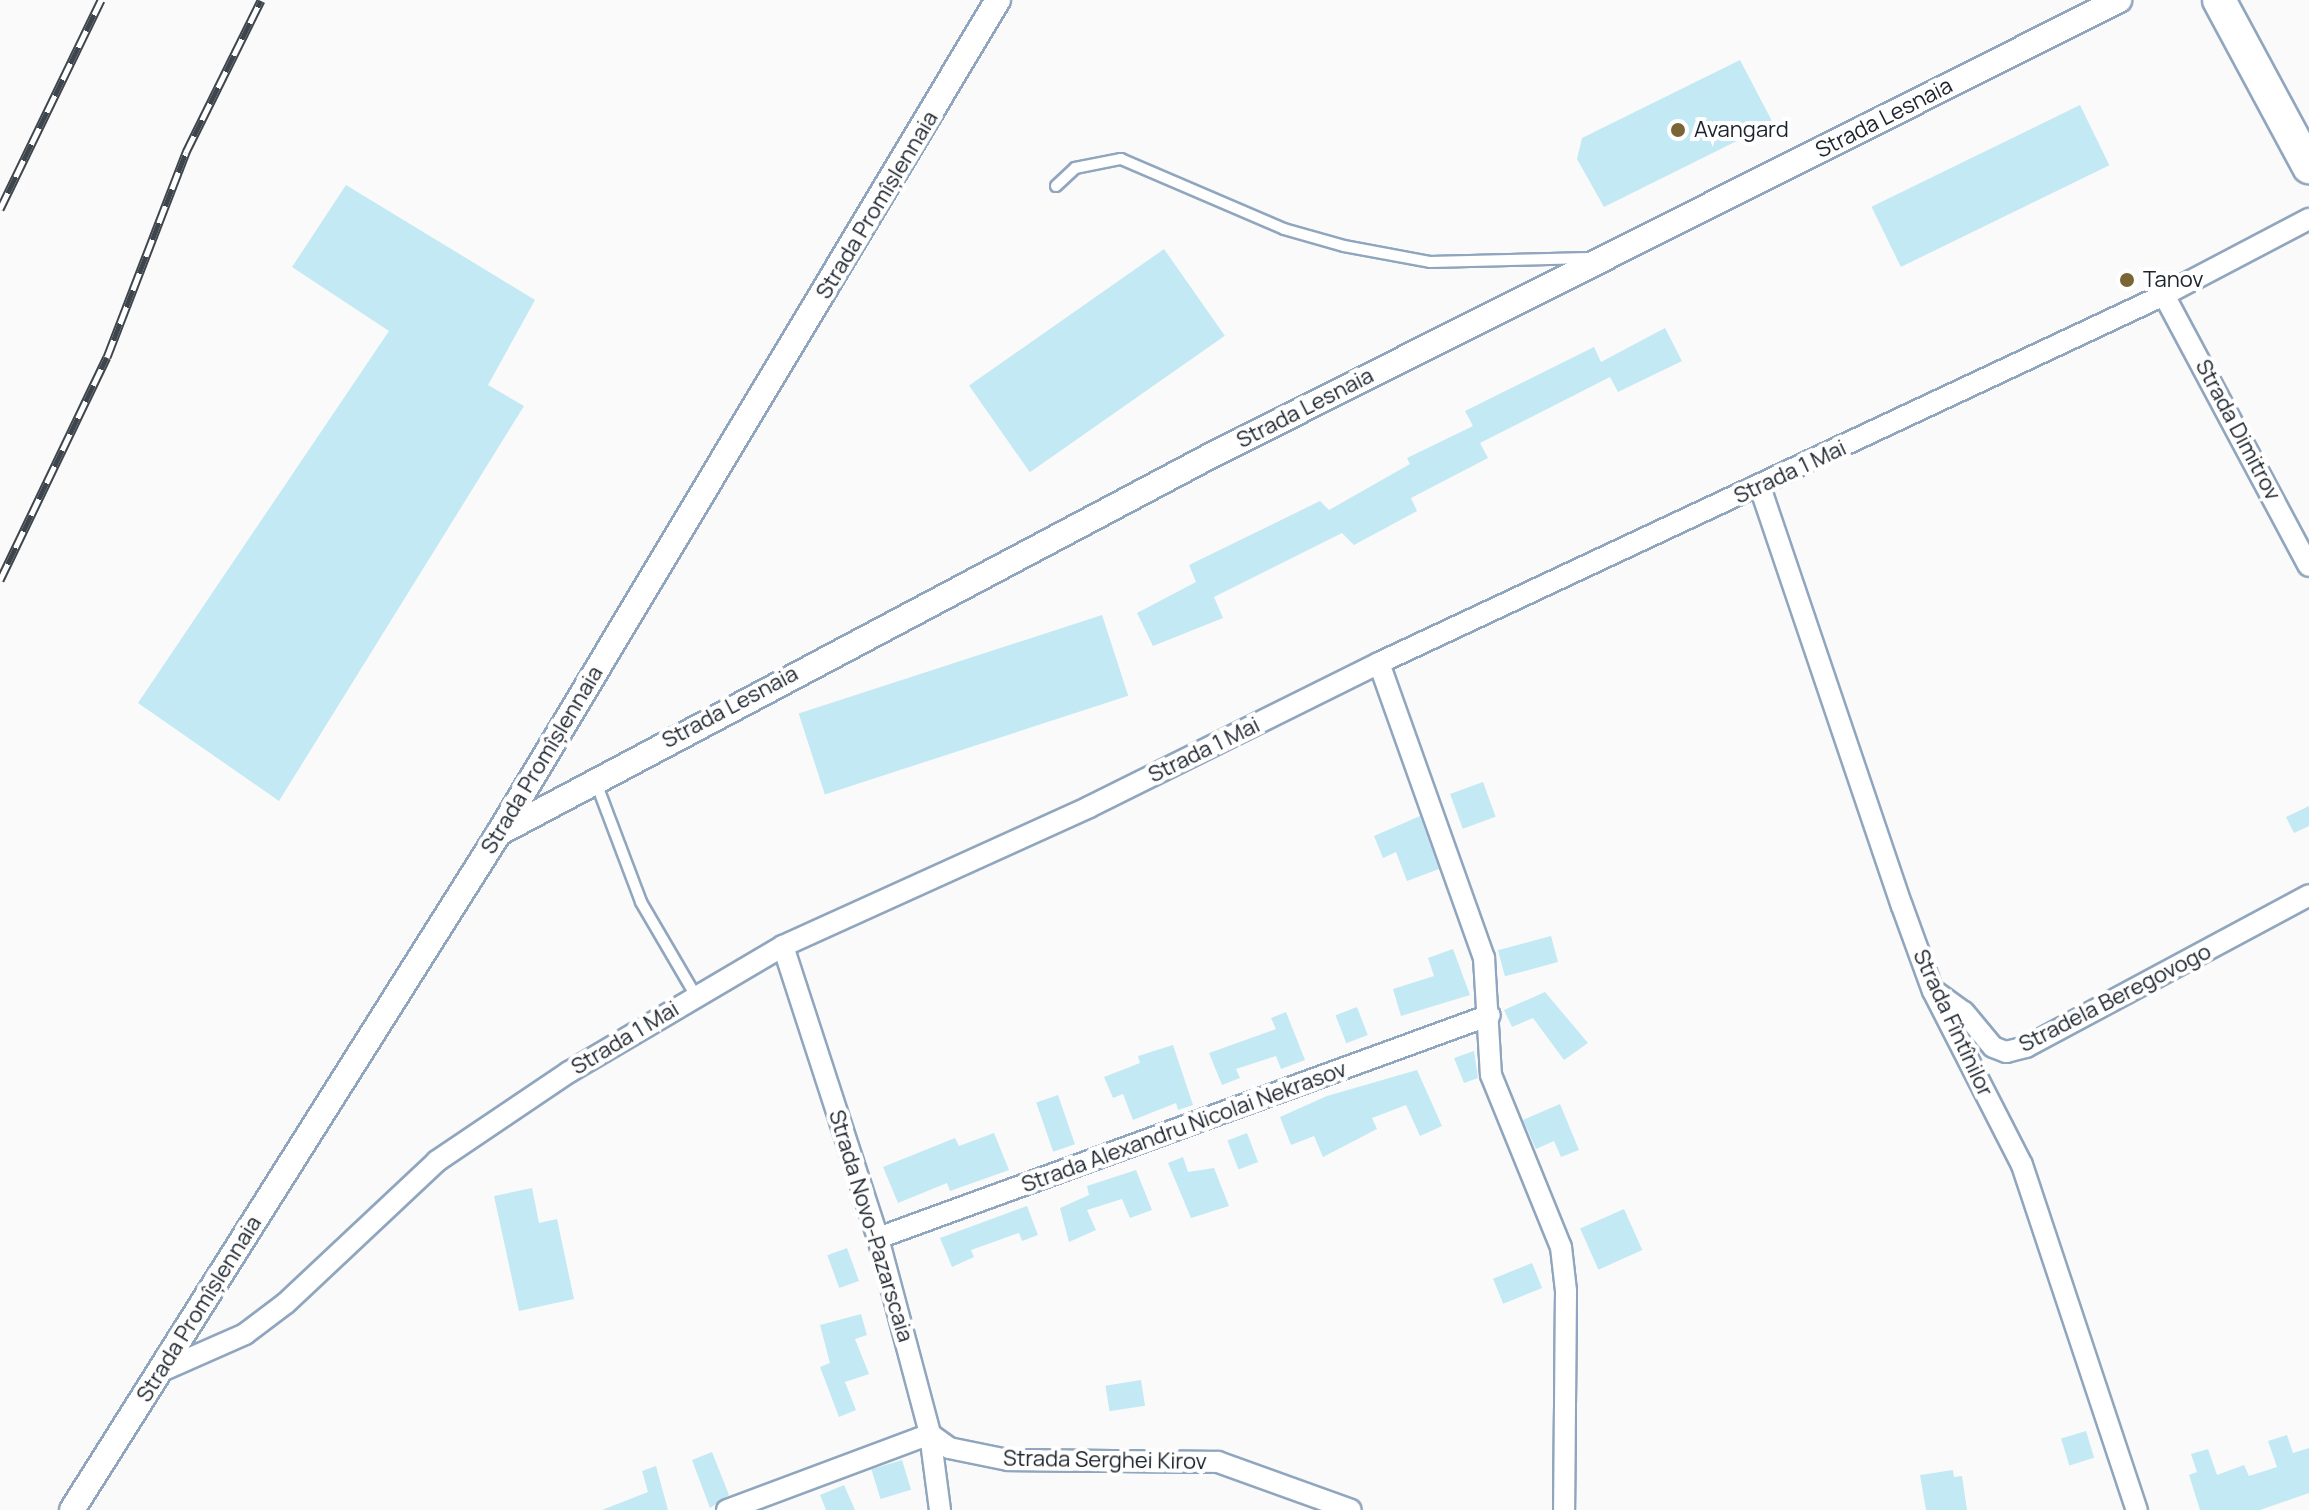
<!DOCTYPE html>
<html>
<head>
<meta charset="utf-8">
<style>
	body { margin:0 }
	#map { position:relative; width:2309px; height:1510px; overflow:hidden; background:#fafafa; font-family:Manrope,sans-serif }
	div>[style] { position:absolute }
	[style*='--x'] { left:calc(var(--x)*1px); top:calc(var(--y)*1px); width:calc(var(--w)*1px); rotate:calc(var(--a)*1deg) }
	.building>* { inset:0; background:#c3e9f4; transform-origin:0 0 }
	.roads { filter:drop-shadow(2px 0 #90a6be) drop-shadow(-2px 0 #90a6be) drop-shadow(0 2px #90a6be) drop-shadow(0 -2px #90a6be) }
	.service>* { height:10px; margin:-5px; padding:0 5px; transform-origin:5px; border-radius:5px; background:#fff }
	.minor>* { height:20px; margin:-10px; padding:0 10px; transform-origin:10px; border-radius:10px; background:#fff }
	.tertiary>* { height:24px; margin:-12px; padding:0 12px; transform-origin:12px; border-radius:12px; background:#fff }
	.primary>* { height:32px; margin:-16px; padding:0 16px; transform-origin:16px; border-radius:16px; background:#fff }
	.rail>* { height:9px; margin-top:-4.5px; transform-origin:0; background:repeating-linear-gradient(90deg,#fff 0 18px,#3e454c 0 36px); box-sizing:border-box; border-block:2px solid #3e454c }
	.dots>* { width:22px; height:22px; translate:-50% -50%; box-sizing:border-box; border:4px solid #fff; border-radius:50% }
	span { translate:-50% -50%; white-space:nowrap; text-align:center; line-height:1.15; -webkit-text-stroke:8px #fff; paint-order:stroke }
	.street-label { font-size:22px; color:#1b232c }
	.poi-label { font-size:22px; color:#1b232c }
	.left { translate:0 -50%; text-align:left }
</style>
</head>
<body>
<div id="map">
	<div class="building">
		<div style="clip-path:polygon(1740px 60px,1773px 123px,1604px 207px,1577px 159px,1582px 138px)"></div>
		<div style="left:2080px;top:105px;width:67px;height:232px;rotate:64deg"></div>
		<div style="clip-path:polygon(346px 185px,535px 300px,488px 385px,524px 406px,279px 801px,138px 703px,389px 331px,292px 267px)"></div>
		<div style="left:1164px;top:249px;width:106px;height:238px;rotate:55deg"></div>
		<div style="clip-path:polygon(1665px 328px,1682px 361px,1618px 392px,1610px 377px,1480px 443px,1488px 458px,1411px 498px,1417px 511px,1354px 545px,1342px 533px,1214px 597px,1223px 618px,1153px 646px,1137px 613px,1196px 582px,1189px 565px,1320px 501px,1329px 510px,1410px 464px,1407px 458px,1473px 426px,1465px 411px,1594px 347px,1601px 362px)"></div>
		<div style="left:1102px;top:615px;width:85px;height:319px;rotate:72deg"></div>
		<div style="left:1483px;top:782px;width:37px;height:35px;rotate:70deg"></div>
		<div style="clip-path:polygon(2309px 806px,2309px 826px,2294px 833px,2286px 817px)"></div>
		<div style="clip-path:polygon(1420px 816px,1439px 869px,1407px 881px,1396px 852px,1383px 858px,1374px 836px)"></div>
		<div style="left:1551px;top:936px;width:27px;height:55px;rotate:75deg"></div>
		<div style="clip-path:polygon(1453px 949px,1470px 995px,1401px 1016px,1393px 989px,1434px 976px,1428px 958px)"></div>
		<div style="clip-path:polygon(1545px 992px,1588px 1043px,1564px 1060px,1533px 1018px,1512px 1027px,1504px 1010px)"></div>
		<div style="left:1357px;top:1007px;width:30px;height:23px;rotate:69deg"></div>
		<div style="clip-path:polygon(1286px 1012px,1305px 1060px,1281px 1069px,1276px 1056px,1236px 1069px,1240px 1078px,1222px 1085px,1209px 1053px,1276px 1029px,1271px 1018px)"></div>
		<div style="clip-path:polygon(1173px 1045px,1193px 1105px,1178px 1110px,1176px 1103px,1133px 1120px,1123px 1094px,1113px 1098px,1104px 1077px,1140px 1063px,1138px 1056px)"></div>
		<div style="clip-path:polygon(1474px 1051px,1478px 1078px,1464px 1083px,1454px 1058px)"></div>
		<div style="clip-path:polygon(1417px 1070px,1442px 1126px,1420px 1136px,1406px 1105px,1372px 1118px,1377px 1129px,1323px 1157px,1314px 1136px,1291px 1145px,1280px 1117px,1327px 1096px)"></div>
		<div style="left:1058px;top:1095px;width:52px;height:23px;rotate:71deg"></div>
		<div style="clip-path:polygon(1560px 1104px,1579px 1150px,1561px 1157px,1554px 1141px,1536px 1149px,1523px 1120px)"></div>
		<div style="clip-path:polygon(994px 1133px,1009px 1170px,950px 1191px,947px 1183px,898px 1203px,883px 1167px,955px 1138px,959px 1146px)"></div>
		<div style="left:1247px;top:1133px;width:31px;height:21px;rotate:69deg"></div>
		<div style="clip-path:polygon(1183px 1157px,1188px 1172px,1214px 1168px,1229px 1206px,1191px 1218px,1168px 1163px)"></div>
		<div style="clip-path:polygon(1136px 1170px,1152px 1210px,1130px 1218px,1122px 1199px,1087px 1210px,1096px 1230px,1069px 1242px,1060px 1208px,1089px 1195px,1087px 1186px)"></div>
		<div style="clip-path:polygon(532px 1188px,539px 1223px,557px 1219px,574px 1299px,519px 1311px,494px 1196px)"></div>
		<div style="clip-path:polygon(1027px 1206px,1038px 1235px,1022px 1241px,1019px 1233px,971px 1250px,974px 1257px,952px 1267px,940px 1238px)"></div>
		<div style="left:1624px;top:1209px;width:45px;height:48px;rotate:66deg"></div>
		<div style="left:847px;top:1248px;width:35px;height:21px;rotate:70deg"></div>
		<div style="left:1532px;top:1263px;width:27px;height:42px;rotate:68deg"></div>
		<div style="clip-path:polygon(861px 1314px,867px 1335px,855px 1339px,869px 1374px,845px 1382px,856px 1410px,839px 1417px,820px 1367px,830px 1363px,820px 1325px)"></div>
		<div style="left:1141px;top:1380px;width:26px;height:36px;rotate:81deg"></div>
		<div style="left:2086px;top:1431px;width:28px;height:26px;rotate:73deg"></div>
		<div style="clip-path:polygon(2287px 1435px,2293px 1453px,2309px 1448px,2309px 1493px,2260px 1510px,2200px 1510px,2189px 1475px,2197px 1472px,2191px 1454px,2208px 1449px,2217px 1475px,2244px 1465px,2249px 1476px,2277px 1467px,2268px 1441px)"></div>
		<div style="clip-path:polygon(712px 1452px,729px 1495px,710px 1508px,692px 1460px)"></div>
		<div style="left:902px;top:1460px;width:31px;height:32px;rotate:73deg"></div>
		<div style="clip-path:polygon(656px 1466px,668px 1510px,602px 1510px,648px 1492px,642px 1471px)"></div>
		<div style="clip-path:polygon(1953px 1470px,1954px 1477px,1962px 1476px,1967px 1510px,1926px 1510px,1920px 1475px)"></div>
		<div style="clip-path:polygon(844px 1485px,855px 1510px,826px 1510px,820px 1495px)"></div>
	</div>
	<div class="roads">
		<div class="service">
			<div style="--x:1056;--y:186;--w:26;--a:-43"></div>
			<div style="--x:1075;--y:168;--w:47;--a:-11.1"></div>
			<div style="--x:1121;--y:159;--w:177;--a:23.2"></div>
			<div style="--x:1284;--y:229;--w:62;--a:15.8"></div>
			<div style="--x:1344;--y:246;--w:87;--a:10.5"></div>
			<div style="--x:1430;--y:262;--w:159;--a:-1.4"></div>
			<div style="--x:595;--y:780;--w:130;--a:69.3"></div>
			<div style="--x:641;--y:902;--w:109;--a:59.7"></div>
		</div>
		<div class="minor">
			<div style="--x:2164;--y:295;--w:307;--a:61.9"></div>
			<div style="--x:1760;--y:487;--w:442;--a:71.3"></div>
			<div style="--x:1902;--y:906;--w:90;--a:70"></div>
			<div style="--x:1933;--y:991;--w:195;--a:62.9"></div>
			<div style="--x:2022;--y:1165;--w:364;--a:71.6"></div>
			<div style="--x:1379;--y:663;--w:313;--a:70.4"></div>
			<div style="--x:1484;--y:958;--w:117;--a:86.6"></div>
			<div style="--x:1491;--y:1075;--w:186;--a:67.9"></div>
			<div style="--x:1561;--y:1247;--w:44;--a:83.5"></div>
			<div style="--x:1566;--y:1291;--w:219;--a:90.5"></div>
			<div style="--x:783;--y:946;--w:307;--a:72"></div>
			<div style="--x:878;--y:1238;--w:203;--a:75.1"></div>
			<div style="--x:930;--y:1434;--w:77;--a:82.5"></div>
			<div style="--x:1936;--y:992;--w:34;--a:36"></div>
			<div style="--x:1964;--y:1012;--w:45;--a:50.4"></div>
			<div style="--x:1993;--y:1047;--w:14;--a:21"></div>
			<div style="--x:2006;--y:1052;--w:21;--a:-14"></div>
			<div style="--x:2026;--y:1047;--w:321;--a:-28.2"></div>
			<div style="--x:878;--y:1238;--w:651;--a:-20.02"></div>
			<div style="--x:159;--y:1372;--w:94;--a:-23.8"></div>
			<div style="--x:245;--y:1334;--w:51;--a:-37.1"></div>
			<div style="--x:286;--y:1303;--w:207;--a:-43.2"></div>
			<div style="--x:437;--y:1161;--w:159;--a:-34"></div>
			<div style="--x:569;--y:1072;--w:248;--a:-30.5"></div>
			<div style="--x:783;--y:946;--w:336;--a:-24.4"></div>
			<div style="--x:1089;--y:807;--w:324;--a:-26.4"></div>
			<div style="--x:1379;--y:663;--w:867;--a:-25.12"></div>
			<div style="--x:2164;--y:295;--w:164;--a:-27.7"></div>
			<div style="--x:727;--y:1510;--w:217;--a:-20.5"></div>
			<div style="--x:930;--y:1434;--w:24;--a:36"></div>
			<div style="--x:949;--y:1448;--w:60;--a:11.5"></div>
			<div style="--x:1008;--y:1460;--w:210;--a:0.5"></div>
			<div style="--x:1218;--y:1462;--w:141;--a:19.8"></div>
		</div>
		<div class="tertiary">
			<div style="--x:499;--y:833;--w:807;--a:-27.93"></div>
			<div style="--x:1212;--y:455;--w:1015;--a:-26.64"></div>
			<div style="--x:72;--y:1510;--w:800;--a:-57.76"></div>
			<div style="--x:499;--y:833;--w:971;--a:-59.08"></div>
		</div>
		<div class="primary">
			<div style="--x:2219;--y:0;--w:190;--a:61.7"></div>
		</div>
	</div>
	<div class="rail">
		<div style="--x:0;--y:209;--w:232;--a:-64.2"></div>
		<div style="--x:0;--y:580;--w:247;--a:-64.4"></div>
		<div style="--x:107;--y:357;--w:220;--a:-68.9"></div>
		<div style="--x:186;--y:152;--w:169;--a:-63.7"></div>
	</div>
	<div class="dots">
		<div style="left:1678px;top:130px;background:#7a6635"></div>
		<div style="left:2127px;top:280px;background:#7a6635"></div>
	</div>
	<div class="street-label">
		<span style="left:1884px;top:118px;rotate:-27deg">Strada Lesnaia</span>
		<span style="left:877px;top:205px;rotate:-59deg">Strada Promîșlennaia</span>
		<span style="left:1305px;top:408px;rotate:-27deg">Strada Lesnaia</span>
		<span style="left:2238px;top:430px;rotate:62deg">Strada Dimitrov</span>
		<span style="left:1790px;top:472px;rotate:-25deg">Strada 1 Mai</span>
		<span style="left:730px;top:707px;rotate:-28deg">Strada Lesnaia</span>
		<span style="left:1204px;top:750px;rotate:-26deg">Strada 1 Mai</span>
		<span style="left:542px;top:760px;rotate:-59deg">Strada Promîșlennaia</span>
		<span style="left:2115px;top:998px;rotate:-27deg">Stradela Beregovogo</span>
		<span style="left:1953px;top:1023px;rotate:65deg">Strada Fîntînilor</span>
		<span style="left:625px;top:1038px;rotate:-31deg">Strada 1 Mai</span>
		<span style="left:1184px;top:1127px;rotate:-20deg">Strada Alexandru Nicolai Nekrasov</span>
		<span style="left:871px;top:1226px;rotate:73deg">Strada Novo-Pazarscaia</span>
		<span style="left:199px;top:1309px;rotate:-58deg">Strada Promîșlennaia</span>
		<span style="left:1105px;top:1460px;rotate:1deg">Strada Serghei Kirov</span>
	</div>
	<div class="poi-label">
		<span class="left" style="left:1694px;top:130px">Avangard</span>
		<span class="left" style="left:2143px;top:280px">Tanov</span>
	</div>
</div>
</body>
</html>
